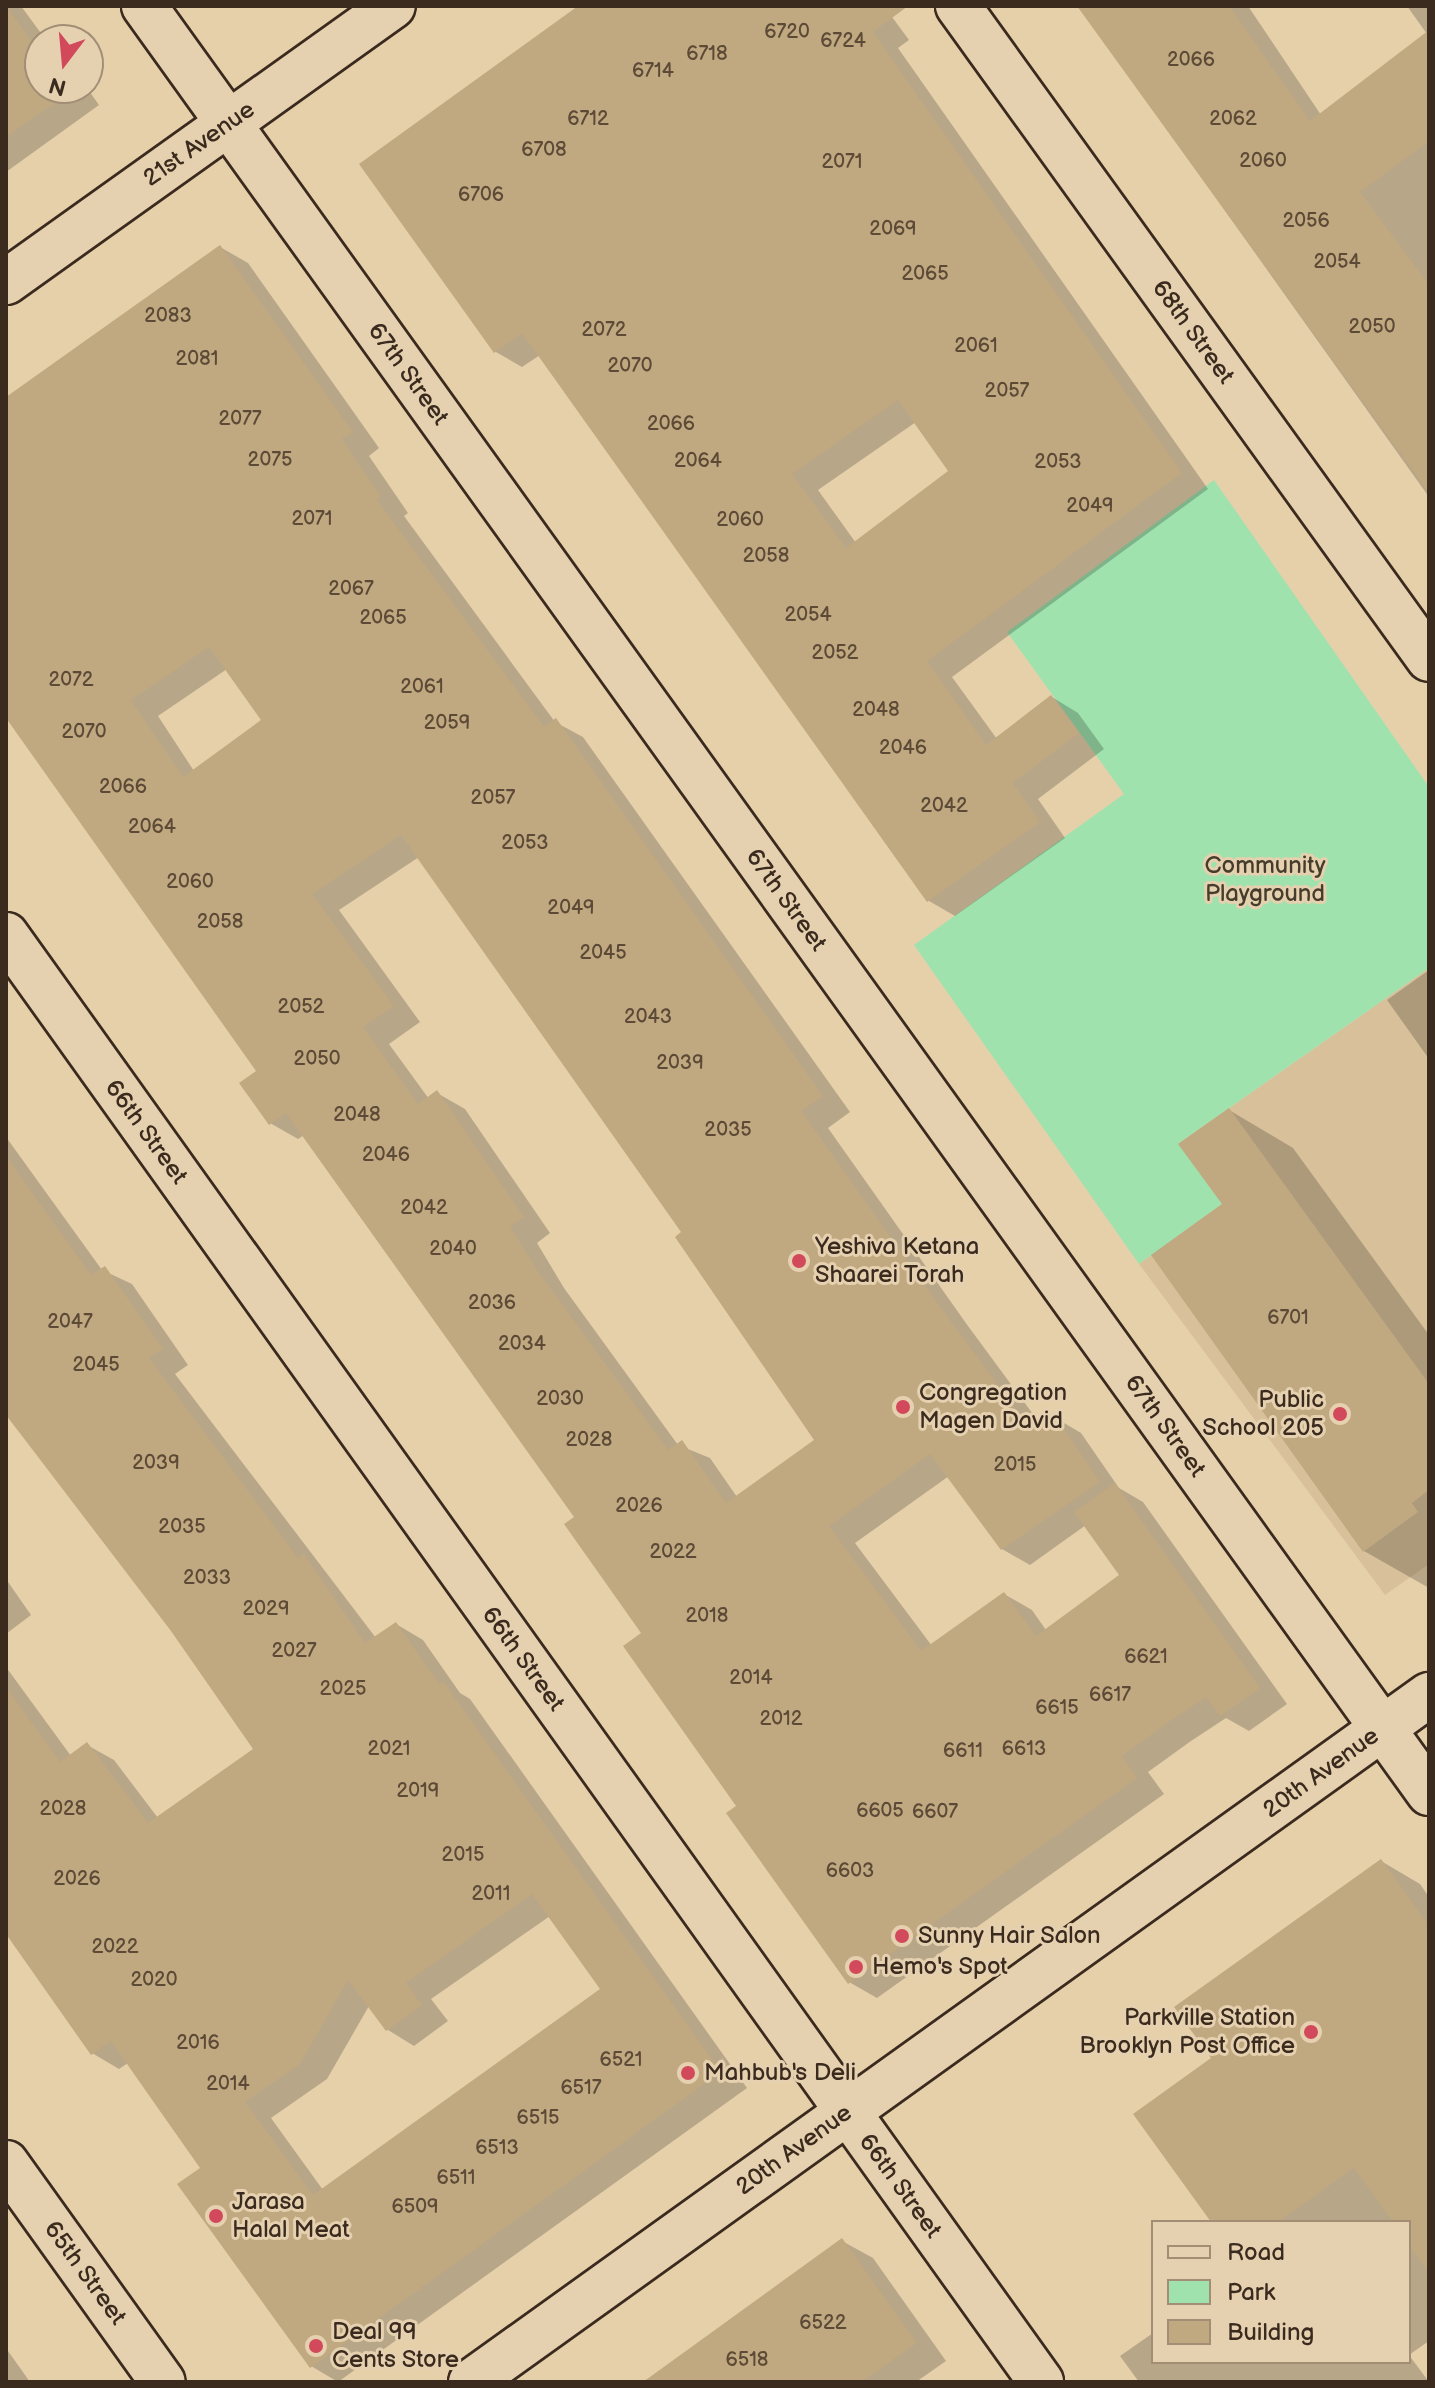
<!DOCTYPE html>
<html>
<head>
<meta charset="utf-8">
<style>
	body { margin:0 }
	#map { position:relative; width:1435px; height:2388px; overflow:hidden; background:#e6d0aa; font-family:"Balsamiq Sans",sans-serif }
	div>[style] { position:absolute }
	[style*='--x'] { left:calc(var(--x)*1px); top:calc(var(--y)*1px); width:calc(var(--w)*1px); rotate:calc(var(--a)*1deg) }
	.built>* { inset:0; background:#d8c19a }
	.green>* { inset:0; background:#9fe2ad }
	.shadow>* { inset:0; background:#0003 }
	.building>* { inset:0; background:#c0a880 }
	.roads { filter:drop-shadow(2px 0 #3b2a1e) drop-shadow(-2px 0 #3b2a1e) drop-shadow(0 2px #3b2a1e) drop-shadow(0 -2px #3b2a1e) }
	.street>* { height:44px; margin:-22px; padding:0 22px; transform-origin:22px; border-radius:22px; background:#e5d0af }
	.secondary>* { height:44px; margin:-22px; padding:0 22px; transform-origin:22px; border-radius:22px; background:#e5d0af }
	.dots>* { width:22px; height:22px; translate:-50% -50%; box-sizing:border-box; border:4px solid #e5d0af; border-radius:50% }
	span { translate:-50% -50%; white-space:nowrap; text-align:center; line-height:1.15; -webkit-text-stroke:6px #e5d0af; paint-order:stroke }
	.number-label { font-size:20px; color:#5c4a36 }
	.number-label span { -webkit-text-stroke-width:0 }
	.street-label { font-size:24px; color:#3b2a1e }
	.park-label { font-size:24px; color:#453c2c }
	.poi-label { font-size:24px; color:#3b2a1e }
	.left { translate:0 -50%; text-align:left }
	.right { translate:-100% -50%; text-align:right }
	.frame { position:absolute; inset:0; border:8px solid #3b2a1e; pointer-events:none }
	.legend { position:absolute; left:1151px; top:2220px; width:260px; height:144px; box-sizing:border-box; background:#e5d0af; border:2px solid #a18e75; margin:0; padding:10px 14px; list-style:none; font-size:24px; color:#3b2a1e }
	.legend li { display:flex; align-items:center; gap:16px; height:40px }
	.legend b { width:40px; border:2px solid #a18e75 }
	.north { position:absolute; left:24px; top:24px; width:80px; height:80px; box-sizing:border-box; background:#e5d0af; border:2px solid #a18e75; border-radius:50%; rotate:196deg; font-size:22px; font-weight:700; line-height:32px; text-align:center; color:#3b2a1e }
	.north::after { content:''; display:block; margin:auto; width:28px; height:36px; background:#d1495b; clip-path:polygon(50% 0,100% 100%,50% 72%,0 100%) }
</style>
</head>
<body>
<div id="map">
	<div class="built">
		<div style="clip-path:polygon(1429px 968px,1429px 1564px,1385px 1595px,1139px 1264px,1221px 1204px,1178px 1144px)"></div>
	</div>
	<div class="green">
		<div style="clip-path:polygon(1214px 480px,1429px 787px,1429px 968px,1179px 1143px,1222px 1204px,1139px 1264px,914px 945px,1124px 794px,1007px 632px)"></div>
	</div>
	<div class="shadow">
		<div style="clip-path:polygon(6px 6px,21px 6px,46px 40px,40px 40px,40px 88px,87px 88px,99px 105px,6px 172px)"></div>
		<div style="clip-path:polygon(evenodd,583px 6px,884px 6px,909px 40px,898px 48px,1208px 489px,952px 677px,997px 739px,1052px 697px,1078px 713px,1104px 749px,1038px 799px,1065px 838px,955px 916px,929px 901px,540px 355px,522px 367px,496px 352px,362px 164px,583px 6px,916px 422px,951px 472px,856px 543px,818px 490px,916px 422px)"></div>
		<div style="clip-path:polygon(1079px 6px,1248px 6px,1321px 115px,1427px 34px,1407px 6px,1429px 6px,1429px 497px)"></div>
		<div style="clip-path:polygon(evenodd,220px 247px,248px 263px,379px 448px,369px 456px,408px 513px,404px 516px,555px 722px,583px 737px,850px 1112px,828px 1128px,968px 1326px,1041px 1425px,1054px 1417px,1081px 1433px,1119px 1488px,1143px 1502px,1287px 1704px,1249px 1731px,1226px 1718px,1191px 1741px,1148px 1772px,1164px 1794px,877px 1998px,849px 1982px,738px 1806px,577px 1518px,304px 1135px,298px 1139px,270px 1123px,259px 1072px,6px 715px,6px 428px,220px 247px,227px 669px,264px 721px,194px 771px,158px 716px,227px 669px,220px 247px,419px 857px,684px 1233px,817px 1441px,737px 1497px,710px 1458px,678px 1445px,564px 1288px,537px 1243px,550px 1233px,465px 1109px,437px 1093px,429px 1099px,389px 1044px,420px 1022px,339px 910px,419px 857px,220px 247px,949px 1476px,1002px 1549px,1030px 1565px,1086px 1525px,1122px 1575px,1046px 1630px,1032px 1610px,1004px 1594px,932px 1646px,855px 1543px,949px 1476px)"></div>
		<div style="clip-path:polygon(1429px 970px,1429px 1059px,1387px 1000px)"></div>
		<div style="clip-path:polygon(1229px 1110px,1293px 1148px,1429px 1335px,1429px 1588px,1364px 1551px,1225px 1205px)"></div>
		<div style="clip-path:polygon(evenodd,6px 1137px,102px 1270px,132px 1284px,188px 1365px,175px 1374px,376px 1638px,396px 1624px,423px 1640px,460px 1693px,470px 1699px,747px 2088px,338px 2382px,311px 2366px,203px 2168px,128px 2063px,119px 2069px,92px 2053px,6px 1929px,6px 1667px,71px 1756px,87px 1745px,114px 1760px,158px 1818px,256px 1749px,173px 1630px,6px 1412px,6px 1137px,550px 1916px,602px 1989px,323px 2190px,271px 2118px,327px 2079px,369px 2006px,388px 2030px,414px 2046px,448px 2021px,431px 1999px,550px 1916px)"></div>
		<div style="clip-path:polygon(6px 1579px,31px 1615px,6px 1634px)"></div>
		<div style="clip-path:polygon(1381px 1861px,1420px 1884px,1429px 1897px,1429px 2341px,1409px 2355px,1429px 2382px,1139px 2382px,1120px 2356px,1153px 2333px,1153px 2362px,1409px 2362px,1409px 2222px,1214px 2222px,1214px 2058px)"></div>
		<div style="clip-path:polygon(842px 2241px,873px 2258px,946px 2361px,916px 2382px,646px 2382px)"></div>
		<div style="clip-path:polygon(6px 2350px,8px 2351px,30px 2382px,6px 2382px)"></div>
	</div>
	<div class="building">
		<div style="clip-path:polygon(6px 6px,40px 53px,40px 88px,65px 88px,69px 93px,6px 137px)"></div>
		<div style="clip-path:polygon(evenodd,578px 6px,908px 6px,873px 32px,1182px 473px,927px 661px,986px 745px,1051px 695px,1079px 733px,1013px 783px,1040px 822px,927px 902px,522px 333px,494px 353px,359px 164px,578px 6px,898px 400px,948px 471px,846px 548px,792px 474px,898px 400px)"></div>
		<div style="clip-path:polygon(1077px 6px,1229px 6px,1310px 121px,1429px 30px,1429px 141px,1360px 192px,1429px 285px,1429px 493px)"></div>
		<div style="clip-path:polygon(evenodd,220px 245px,353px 432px,342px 439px,381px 497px,377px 500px,544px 727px,556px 718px,823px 1096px,801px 1111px,941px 1308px,1031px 1430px,1054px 1414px,1100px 1482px,1001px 1550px,930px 1454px,829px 1526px,921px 1651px,1004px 1592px,1036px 1636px,1119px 1575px,1074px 1512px,1115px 1483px,1260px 1688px,1220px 1716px,1206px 1697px,1163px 1726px,1122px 1756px,1137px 1778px,848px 1984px,726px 1813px,736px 1806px,623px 1646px,641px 1633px,564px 1524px,574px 1517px,286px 1113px,269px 1125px,239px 1083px,256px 1071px,6px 718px,6px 397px,220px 245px,209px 647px,261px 720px,183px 777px,131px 700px,209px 647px,220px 245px,401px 835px,681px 1232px,675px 1237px,814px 1440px,726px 1503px,682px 1440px,668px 1450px,537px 1270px,510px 1226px,524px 1217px,437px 1090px,418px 1104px,363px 1027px,394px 1006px,312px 894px,401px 835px)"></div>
		<div style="clip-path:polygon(1229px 1108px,1429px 1384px,1429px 1490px,1412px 1503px,1418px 1512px,1363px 1552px,1151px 1255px,1222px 1204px,1178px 1144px)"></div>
		<div style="clip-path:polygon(evenodd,6px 1156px,91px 1275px,105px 1266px,163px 1349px,149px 1358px,298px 1558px,304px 1554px,365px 1643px,396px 1622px,439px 1684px,443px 1681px,721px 2072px,310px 2368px,177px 2184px,200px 2168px,155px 2104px,111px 2041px,91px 2055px,6px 1934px,6px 1687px,60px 1762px,87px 1742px,148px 1823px,253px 1749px,171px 1631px,6px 1415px,6px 1156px,532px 1894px,600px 1989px,313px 2195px,245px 2102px,300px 2064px,348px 1980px,386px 2031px,422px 2005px,406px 1983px,532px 1894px)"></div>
		<div style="clip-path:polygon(1381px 1859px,1429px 1926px,1429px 2273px,1409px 2245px,1409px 2222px,1393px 2222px,1354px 2168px,1278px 2222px,1211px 2222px,1133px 2114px,1211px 2058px,1174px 2007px)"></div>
		<div style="clip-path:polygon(842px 2238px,917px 2343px,861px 2382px,643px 2382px)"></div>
	</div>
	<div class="roads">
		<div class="street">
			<div style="--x:144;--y:6;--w:2201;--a:54.28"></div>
			<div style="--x:958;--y:6;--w:805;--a:54.2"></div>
			<div style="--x:6;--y:935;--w:1779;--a:54.42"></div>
		</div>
		<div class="secondary">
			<div style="--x:6;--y:282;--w:475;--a:-35.5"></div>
			<div style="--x:6;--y:2163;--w:269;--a:54.4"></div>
			<div style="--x:471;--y:2382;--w:1179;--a:-35.65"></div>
		</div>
	</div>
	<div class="dots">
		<div style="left:799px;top:1261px;background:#d1495b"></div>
		<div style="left:903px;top:1407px;background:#d1495b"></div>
		<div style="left:1340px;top:1414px;background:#d1495b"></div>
		<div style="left:902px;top:1936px;background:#d1495b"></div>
		<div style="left:856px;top:1967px;background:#d1495b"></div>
		<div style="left:1311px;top:2032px;background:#d1495b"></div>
		<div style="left:688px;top:2073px;background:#d1495b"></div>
		<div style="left:216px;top:2216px;background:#d1495b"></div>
		<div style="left:316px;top:2346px;background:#d1495b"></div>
	</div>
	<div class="number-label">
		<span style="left:787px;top:32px">6720</span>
		<span style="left:843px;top:41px">6724</span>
		<span style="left:707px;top:54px">6718</span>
		<span style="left:1191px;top:60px">2066</span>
		<span style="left:653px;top:71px">6714</span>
		<span style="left:588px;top:119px">6712</span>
		<span style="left:1233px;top:119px">2062</span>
		<span style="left:544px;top:150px">6708</span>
		<span style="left:1263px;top:161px">2060</span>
		<span style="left:842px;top:162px">2071</span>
		<span style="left:481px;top:195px">6706</span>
		<span style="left:1306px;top:221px">2056</span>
		<span style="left:893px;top:229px">2069</span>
		<span style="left:1337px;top:262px">2054</span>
		<span style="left:925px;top:274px">2065</span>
		<span style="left:168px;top:316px">2083</span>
		<span style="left:1372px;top:327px">2050</span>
		<span style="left:604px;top:330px">2072</span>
		<span style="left:976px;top:346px">2061</span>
		<span style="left:197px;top:359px">2081</span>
		<span style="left:630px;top:366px">2070</span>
		<span style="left:1007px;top:391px">2057</span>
		<span style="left:240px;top:419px">2077</span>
		<span style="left:671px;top:424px">2066</span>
		<span style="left:270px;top:460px">2075</span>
		<span style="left:698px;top:461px">2064</span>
		<span style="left:1058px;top:462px">2053</span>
		<span style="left:1090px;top:506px">2049</span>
		<span style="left:312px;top:519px">2071</span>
		<span style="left:740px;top:520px">2060</span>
		<span style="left:766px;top:556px">2058</span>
		<span style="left:351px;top:589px">2067</span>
		<span style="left:808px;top:615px">2054</span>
		<span style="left:383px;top:618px">2065</span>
		<span style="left:835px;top:653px">2052</span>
		<span style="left:71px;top:680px">2072</span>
		<span style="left:422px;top:687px">2061</span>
		<span style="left:876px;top:710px">2048</span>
		<span style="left:447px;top:723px">2059</span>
		<span style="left:84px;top:732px">2070</span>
		<span style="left:903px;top:748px">2046</span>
		<span style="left:123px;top:787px">2066</span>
		<span style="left:493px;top:798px">2057</span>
		<span style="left:944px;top:806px">2042</span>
		<span style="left:152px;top:827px">2064</span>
		<span style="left:525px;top:843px">2053</span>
		<span style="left:190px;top:882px">2060</span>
		<span style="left:571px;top:908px">2049</span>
		<span style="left:220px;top:922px">2058</span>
		<span style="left:603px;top:953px">2045</span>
		<span style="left:301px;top:1007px">2052</span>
		<span style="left:648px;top:1017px">2043</span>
		<span style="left:317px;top:1059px">2050</span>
		<span style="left:680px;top:1063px">2039</span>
		<span style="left:357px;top:1115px">2048</span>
		<span style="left:728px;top:1130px">2035</span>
		<span style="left:386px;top:1155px">2046</span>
		<span style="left:424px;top:1208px">2042</span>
		<span style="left:453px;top:1249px">2040</span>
		<span style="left:492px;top:1303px">2036</span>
		<span style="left:1288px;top:1318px">6701</span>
		<span style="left:70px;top:1322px">2047</span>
		<span style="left:522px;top:1344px">2034</span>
		<span style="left:96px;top:1365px">2045</span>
		<span style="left:560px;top:1399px">2030</span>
		<span style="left:589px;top:1440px">2028</span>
		<span style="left:156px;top:1463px">2039</span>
		<span style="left:1015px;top:1465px">2015</span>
		<span style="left:639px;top:1506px">2026</span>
		<span style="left:182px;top:1527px">2035</span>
		<span style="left:673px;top:1552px">2022</span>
		<span style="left:207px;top:1578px">2033</span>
		<span style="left:266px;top:1609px">2029</span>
		<span style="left:707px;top:1616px">2018</span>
		<span style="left:294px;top:1651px">2027</span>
		<span style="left:1146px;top:1657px">6621</span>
		<span style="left:751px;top:1678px">2014</span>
		<span style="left:343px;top:1689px">2025</span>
		<span style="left:1110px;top:1695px">6617</span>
		<span style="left:1057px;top:1708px">6615</span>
		<span style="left:781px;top:1719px">2012</span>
		<span style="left:389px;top:1749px">2021</span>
		<span style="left:1024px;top:1749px">6613</span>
		<span style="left:963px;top:1751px">6611</span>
		<span style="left:418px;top:1791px">2019</span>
		<span style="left:63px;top:1809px">2028</span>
		<span style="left:880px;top:1811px">6605</span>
		<span style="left:935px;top:1812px">6607</span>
		<span style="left:463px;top:1855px">2015</span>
		<span style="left:850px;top:1871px">6603</span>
		<span style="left:77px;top:1879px">2026</span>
		<span style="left:491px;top:1894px">2011</span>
		<span style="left:115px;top:1947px">2022</span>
		<span style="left:154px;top:1980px">2020</span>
		<span style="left:198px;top:2043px">2016</span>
		<span style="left:621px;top:2060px">6521</span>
		<span style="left:228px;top:2084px">2014</span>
		<span style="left:581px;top:2088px">6517</span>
		<span style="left:538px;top:2118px">6515</span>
		<span style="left:497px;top:2148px">6513</span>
		<span style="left:456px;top:2178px">6511</span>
		<span style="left:415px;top:2207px">6509</span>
		<span style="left:823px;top:2323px">6522</span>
		<span style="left:747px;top:2360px">6518</span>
	</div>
	<div class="street-label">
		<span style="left:199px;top:144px;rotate:-35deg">21st Avenue</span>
		<span style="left:1193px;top:332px;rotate:54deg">68th Street</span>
		<span style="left:408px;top:374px;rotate:54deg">67th Street</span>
		<span style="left:786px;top:900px;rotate:54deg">67th Street</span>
		<span style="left:146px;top:1132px;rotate:54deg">66th Street</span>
		<span style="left:1165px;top:1426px;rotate:54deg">67th Street</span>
		<span style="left:523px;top:1659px;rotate:54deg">66th Street</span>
		<span style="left:1321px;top:1773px;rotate:-36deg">20th Avenue</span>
		<span style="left:794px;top:2150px;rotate:-36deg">20th Avenue</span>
		<span style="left:900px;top:2186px;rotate:54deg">66th Street</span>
		<span style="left:85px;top:2273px;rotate:54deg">65th Street</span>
	</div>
	<div class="park-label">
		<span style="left:1265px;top:880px">Community<br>Playground</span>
	</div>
	<div class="poi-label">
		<span class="left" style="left:815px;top:1261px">Yeshiva Ketana<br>Shaarei Torah</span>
		<span class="left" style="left:919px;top:1407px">Congregation<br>Magen David</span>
		<span class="right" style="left:1324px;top:1414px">Public<br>School 205</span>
		<span class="left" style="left:918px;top:1936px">Sunny Hair Salon</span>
		<span class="left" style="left:872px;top:1967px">Hemo's Spot</span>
		<span class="right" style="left:1295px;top:2032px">Parkville Station<br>Brooklyn Post Office</span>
		<span class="left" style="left:704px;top:2073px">Mahbub's Deli</span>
		<span class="left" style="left:232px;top:2216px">Jarasa<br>Halal Meat</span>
		<span class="left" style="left:332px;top:2346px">Deal 99<br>Cents Store</span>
	</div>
	<div class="frame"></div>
	<ul class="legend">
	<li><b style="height:10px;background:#e5d0af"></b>Road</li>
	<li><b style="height:22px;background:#9fe2ad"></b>Park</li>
	<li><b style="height:22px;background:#c0a880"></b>Building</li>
	</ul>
	<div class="north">N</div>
</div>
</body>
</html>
